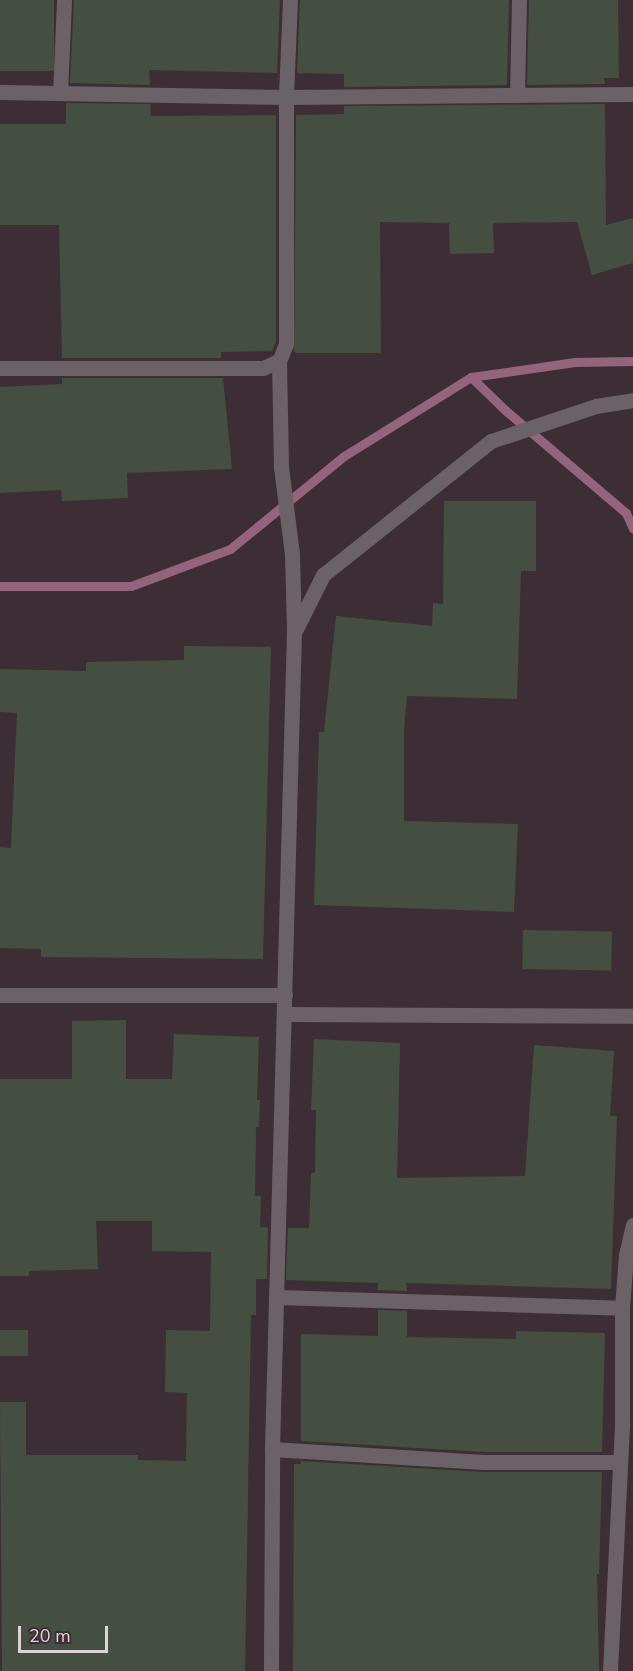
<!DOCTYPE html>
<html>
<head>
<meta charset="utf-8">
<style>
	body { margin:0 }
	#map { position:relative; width:633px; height:1671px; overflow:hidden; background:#3d2e36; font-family:"Nunito Sans",sans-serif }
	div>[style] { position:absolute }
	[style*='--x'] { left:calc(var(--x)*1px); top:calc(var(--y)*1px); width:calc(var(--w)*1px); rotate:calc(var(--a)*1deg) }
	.stream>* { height:9px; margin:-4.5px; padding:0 4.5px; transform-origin:4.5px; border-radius:4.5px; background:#94637c }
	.building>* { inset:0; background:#444f42; transform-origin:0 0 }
	.minor>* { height:15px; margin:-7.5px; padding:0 7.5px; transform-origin:7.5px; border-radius:7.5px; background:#6a6266 }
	span { translate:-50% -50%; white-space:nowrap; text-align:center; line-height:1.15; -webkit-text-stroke:4.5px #3d2e36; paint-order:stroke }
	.scale { position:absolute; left:18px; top:1626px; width:90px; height:27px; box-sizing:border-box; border:3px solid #ddd3d8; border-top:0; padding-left:8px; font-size:18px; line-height:21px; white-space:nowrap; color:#ddd3d8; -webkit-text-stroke:4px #3d2e36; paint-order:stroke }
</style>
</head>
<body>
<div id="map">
	<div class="stream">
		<div style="--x:471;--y:377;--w:47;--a:44.1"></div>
		<div style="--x:505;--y:410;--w:159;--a:40.4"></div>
		<div style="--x:626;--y:513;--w:17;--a:66"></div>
		<div style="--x:0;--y:586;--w:131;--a:0"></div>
		<div style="--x:131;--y:586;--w:106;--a:-20.5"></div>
		<div style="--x:230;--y:549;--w:147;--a:-39.2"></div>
		<div style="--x:344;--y:456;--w:150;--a:-31.9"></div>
		<div style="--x:471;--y:377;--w:105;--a:-8.2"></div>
		<div style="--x:575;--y:362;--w:58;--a:-1"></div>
	</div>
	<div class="building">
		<div style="left:0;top:0;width:54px;height:71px"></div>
		<div style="clip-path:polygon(74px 0,280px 0,277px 73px,149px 70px,150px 85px,70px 83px)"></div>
		<div style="clip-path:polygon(300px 0,509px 0,507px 85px,344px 87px,344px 74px,297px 73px)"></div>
		<div style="clip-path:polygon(529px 0,618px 0,619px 78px,604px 78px,605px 84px,527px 85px)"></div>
		<div style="clip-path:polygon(66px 103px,150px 104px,151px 116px,276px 115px,276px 342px,272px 351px,221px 352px,221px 358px,62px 358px,59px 225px,0 225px,0 124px,66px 124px)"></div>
		<div style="clip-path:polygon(605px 104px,606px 225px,633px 218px,633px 263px,592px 275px,577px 222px,496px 223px,493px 224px,494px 253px,450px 254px,449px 223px,380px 222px,381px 353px,296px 353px,294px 351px,296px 115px,344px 114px,344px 106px)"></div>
		<div style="clip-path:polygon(62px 378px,223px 378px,232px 469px,127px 473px,128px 498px,62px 501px,61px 490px,0 493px,0 387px,62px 384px)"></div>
		<div style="clip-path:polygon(444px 501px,536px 501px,536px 571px,521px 571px,517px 699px,407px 696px,404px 729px,404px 821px,518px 824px,514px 912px,314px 905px,319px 732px,324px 732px,336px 616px,432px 626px,433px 603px,443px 604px)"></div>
		<div style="clip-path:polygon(184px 646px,271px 647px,263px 959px,41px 957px,41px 949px,0 948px,0 847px,11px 848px,17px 713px,0 712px,0 669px,86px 671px,86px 662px,184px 660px)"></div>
		<div style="left:523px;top:930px;width:89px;height:39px;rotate:1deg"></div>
		<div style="clip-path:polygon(126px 1020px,126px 1079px,172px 1079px,174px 1034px,259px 1037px,257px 1100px,260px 1100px,259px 1127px,256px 1127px,255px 1196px,261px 1196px,260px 1227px,268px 1227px,267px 1279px,256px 1279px,256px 1315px,251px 1315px,245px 1671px,2px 1671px,0 1402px,26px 1402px,26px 1455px,138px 1455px,138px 1460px,186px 1461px,187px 1393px,165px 1392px,166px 1330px,210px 1331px,211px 1252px,152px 1251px,152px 1221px,96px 1221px,98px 1269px,29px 1271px,29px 1276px,0 1276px,0 1079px,72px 1079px,72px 1021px)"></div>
		<div style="clip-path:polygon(314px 1039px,400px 1043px,397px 1178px,525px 1176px,534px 1045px,614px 1051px,610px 1116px,617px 1116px,611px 1289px,406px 1283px,407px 1291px,378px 1290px,378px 1283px,286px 1280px,288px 1228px,309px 1228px,311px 1173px,315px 1173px,316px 1110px,311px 1110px)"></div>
		<div style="clip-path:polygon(378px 1310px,407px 1311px,407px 1337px,516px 1339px,516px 1331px,605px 1333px,602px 1452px,484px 1452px,301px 1441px,301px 1334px,378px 1336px)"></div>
		<div style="left:0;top:1330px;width:28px;height:26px"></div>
		<div style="clip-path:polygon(301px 1461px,483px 1472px,602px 1472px,599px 1574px,597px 1574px,599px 1671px,293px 1671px,294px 1464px,301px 1464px)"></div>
	</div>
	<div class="minor">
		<div style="--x:290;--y:0;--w:97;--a:92.4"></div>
		<div style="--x:286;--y:97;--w:247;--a:90"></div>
		<div style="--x:286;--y:344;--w:18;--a:112"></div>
		<div style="--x:279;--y:361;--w:106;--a:88.9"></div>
		<div style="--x:281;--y:467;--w:88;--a:82.8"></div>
		<div style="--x:292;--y:554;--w:77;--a:88.5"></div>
		<div style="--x:0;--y:92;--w:286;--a:1"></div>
		<div style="--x:286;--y:97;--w:347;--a:-0.5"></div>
		<div style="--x:60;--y:93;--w:93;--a:-87.5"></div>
		<div style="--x:517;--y:95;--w:95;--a:-88.8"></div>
		<div style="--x:0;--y:368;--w:263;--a:0"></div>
		<div style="--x:263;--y:368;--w:17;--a:-24"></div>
		<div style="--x:0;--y:995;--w:285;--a:0"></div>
		<div style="--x:284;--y:1014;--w:349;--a:0.3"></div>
		<div style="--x:277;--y:1297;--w:345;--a:1.8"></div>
		<div style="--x:272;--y:1449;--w:212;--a:3.5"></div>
		<div style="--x:484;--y:1462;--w:134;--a:0"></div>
		<div style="--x:271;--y:1671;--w:222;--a:-89.7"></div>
		<div style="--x:272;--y:1449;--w:816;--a:-88.46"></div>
		<div style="--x:294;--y:633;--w:65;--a:-63.4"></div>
		<div style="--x:323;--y:575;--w:215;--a:-38.6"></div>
		<div style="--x:491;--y:441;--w:111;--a:-18.4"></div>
		<div style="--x:596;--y:406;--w:37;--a:-9"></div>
		<div style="--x:610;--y:1671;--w:248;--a:-87.2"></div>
		<div style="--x:622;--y:1423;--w:115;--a:-90"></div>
		<div style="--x:622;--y:1308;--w:53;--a:-85.7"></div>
		<div style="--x:626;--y:1255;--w:31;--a:-77"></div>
	</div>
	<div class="scale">20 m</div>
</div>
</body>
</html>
